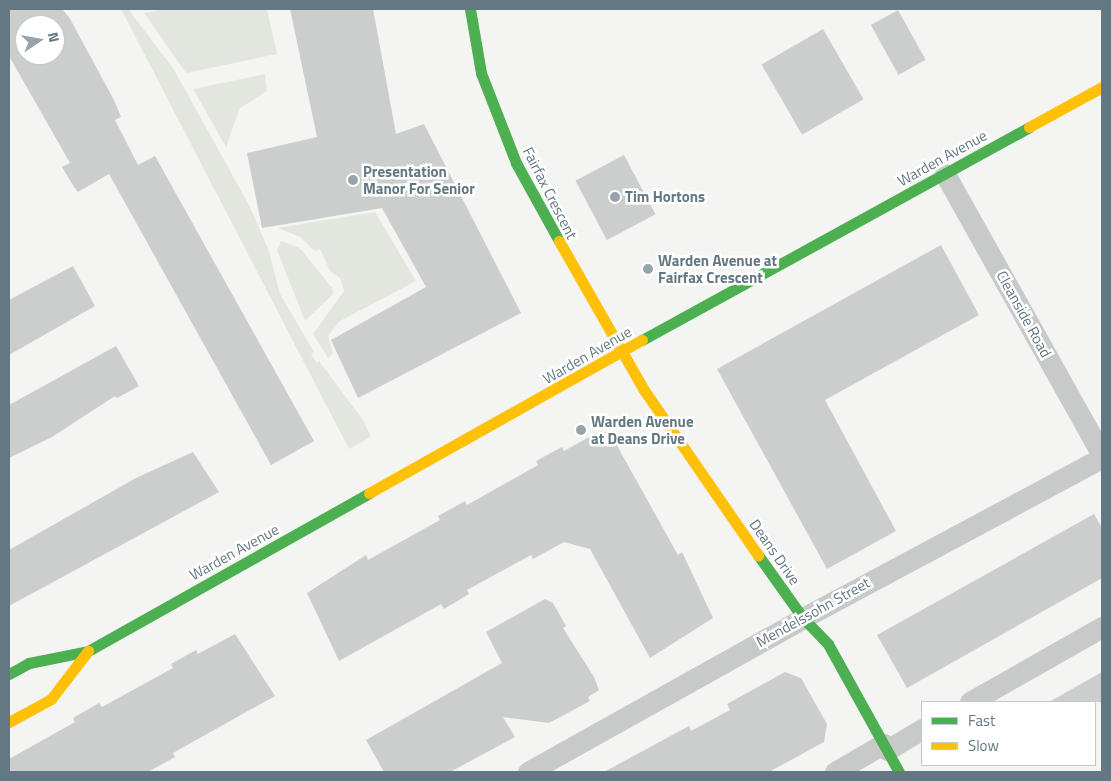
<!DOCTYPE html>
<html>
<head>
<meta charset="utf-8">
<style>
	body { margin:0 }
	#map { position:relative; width:1111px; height:781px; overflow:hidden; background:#f4f4f2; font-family:"Titillium Web",sans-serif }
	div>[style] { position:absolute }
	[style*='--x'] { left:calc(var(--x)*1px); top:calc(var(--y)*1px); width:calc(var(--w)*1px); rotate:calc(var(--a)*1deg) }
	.green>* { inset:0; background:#e3e6df }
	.building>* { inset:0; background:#cccecd; transform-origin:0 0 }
	.street>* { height:21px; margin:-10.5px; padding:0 10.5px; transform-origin:10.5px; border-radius:10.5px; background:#c8caca }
	.fast>* { height:11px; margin:-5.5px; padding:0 5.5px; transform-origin:5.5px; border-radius:5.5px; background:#4caf50 }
	.slow>* { height:11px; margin:-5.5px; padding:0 5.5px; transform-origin:5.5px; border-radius:5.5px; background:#ffc107 }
	.dots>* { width:14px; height:14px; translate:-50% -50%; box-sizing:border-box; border:2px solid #fff; border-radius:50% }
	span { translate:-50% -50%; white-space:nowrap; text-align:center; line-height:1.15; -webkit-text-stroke:5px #fff; paint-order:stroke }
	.street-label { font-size:15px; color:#637883 }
	.poi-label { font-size:15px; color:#637883; font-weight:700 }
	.left { translate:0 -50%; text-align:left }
	.frame { position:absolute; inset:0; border:10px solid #637883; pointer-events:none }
	.legend { position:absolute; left:921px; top:701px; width:175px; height:65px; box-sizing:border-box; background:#fff; border:1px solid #c1c9cd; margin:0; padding:6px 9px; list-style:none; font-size:15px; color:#637883 }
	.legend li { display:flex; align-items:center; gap:10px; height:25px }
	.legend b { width:25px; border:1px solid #c1c9cd }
	.north { position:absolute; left:15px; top:15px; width:50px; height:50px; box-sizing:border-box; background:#fff; border:1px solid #c1c9cd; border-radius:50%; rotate:78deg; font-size:14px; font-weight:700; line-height:20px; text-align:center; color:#637883 }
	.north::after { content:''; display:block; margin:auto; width:18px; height:22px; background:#96a3aa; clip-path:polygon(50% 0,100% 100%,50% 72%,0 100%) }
</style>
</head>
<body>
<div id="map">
	<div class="green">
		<div style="clip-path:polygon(121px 9px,128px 9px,173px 68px,249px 205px,269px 251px,280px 294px,314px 352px,311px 355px,317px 363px,319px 361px,363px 420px,371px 437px,349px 449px)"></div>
		<div style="clip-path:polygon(167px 9px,267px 9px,277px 54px,186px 73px,144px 13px)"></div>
		<div style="clip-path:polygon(265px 74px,267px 91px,240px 108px,226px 147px,193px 89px)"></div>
		<div style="clip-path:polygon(375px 212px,416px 281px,340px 321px,328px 336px,333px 353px,328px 358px,313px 334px,344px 291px,340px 278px,330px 271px,320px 249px,315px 251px,300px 237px,278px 228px)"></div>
		<div style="clip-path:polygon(281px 241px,300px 248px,332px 288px,333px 294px,305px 321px,277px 250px)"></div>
	</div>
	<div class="building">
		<div style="clip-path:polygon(evenodd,9px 9px,62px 9px,69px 17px,114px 100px,121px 117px,115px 120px,138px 165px,155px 156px,314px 441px,271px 465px,109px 174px,78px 192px,74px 187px,62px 167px,70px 163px,9px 56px,9px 9px,25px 25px,55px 25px,55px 55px,25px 55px,25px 25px)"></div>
		<div style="clip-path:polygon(290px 9px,373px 9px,396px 134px,424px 124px,521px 313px,358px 398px,331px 340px,426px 287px,382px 208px,262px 228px,247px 153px,317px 137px)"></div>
		<div style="left:898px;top:10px;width:57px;height:31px;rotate:61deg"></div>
		<div style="left:823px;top:29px;width:81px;height:71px;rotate:60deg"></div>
		<div style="left:624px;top:155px;width:67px;height:55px;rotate:62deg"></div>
		<div style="clip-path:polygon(941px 245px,979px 315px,825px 400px,896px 531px,827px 569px,717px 369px)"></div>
		<div style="clip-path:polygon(73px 266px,95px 306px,9px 355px,9px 300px)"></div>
		<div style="clip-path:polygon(116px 346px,139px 386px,117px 398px,115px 396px,52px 437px,9px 458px,9px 405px)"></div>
		<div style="clip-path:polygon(600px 431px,610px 433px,678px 555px,682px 552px,713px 618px,650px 658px,590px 549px,564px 542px,533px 559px,531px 555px,467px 590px,469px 594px,444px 609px,441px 604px,339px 661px,307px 593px,366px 555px,368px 560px,440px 520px,438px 516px,465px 501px,467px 505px,538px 465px,536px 461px,562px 447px,564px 451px)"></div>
		<div style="clip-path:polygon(193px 452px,219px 492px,9px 606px,9px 550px,136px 478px)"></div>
		<div style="clip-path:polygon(1094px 514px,1102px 528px,1102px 578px,907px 688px,877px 635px)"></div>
		<div style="clip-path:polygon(545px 599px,553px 603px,566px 626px,563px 628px,594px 677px,599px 690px,588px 697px,590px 701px,549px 723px,503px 717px,515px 737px,450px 772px,384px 772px,366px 740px,502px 663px,486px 632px)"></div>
		<div style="clip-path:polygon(235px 634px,275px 696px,173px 753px,175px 757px,148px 772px,9px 772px,9px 759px,75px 722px,73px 718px,99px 703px,102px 707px,173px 668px,171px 664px,196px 650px,198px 654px)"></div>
		<div style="clip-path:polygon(785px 672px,801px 678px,827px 724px,824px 742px,769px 772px,604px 772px,689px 726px,691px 731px,730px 710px,727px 704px)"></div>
		<div style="clip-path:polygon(1102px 672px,1102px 702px,1049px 702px)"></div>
	</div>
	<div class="street">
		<div style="--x:945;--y:174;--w:322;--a:60.8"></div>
		<div style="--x:970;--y:702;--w:152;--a:-29.6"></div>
		<div style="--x:887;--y:750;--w:41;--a:-31"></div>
		<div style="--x:528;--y:772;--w:315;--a:-29.2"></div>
		<div style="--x:803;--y:618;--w:339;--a:-28.2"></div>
		<div style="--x:835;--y:772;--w:56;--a:-30.3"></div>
	</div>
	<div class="fast">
		<div style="--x:470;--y:9;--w:65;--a:80.2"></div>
		<div style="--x:481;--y:73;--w:97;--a:68.7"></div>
		<div style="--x:516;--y:163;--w:89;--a:61.1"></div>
		<div style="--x:642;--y:340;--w:442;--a:-28.8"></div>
		<div style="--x:758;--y:555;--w:77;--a:54.5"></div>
		<div style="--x:803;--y:618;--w:36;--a:46"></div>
		<div style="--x:828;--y:644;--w:146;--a:61"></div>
		<div style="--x:9;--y:674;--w:23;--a:-29"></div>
		<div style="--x:29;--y:663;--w:60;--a:-11.5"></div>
		<div style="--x:88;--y:651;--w:322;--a:-29.3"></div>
	</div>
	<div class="slow">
		<div style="--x:1029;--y:127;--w:83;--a:-28.7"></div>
		<div style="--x:559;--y:241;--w:172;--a:60.3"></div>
		<div style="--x:644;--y:390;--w:201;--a:55.4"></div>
		<div style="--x:369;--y:493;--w:313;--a:-29.3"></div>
		<div style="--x:9;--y:722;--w:48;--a:-28.7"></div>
		<div style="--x:51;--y:699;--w:61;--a:-52.4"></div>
	</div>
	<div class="dots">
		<div style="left:353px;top:180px;background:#96a3aa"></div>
		<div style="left:615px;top:197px;background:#96a3aa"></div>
		<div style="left:648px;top:269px;background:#96a3aa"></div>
		<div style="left:581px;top:430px;background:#96a3aa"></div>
	</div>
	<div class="street-label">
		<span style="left:942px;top:158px;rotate:-29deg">Warden Avenue</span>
		<span style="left:550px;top:193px;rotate:63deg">Fairfax Crescent</span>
		<span style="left:1024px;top:314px;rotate:61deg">Cleanside Road</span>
		<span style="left:587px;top:355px;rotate:-30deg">Warden Avenue</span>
		<span style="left:234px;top:552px;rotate:-29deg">Warden Avenue</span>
		<span style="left:775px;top:552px;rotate:55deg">Deans Drive</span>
		<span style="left:813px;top:612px;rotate:-29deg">Mendelssohn Street</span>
	</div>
	<div class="poi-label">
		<span class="left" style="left:363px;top:180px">Presentation<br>Manor For Senior</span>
		<span class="left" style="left:625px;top:197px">Tim Hortons</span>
		<span class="left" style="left:658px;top:269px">Warden Avenue at<br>Fairfax Crescent</span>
		<span class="left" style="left:591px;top:430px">Warden Avenue<br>at Deans Drive</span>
	</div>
	<div class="frame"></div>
	<ul class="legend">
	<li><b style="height:6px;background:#4caf50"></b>Fast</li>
	<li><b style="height:6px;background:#ffc107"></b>Slow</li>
	</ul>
	<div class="north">N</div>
</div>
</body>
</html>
